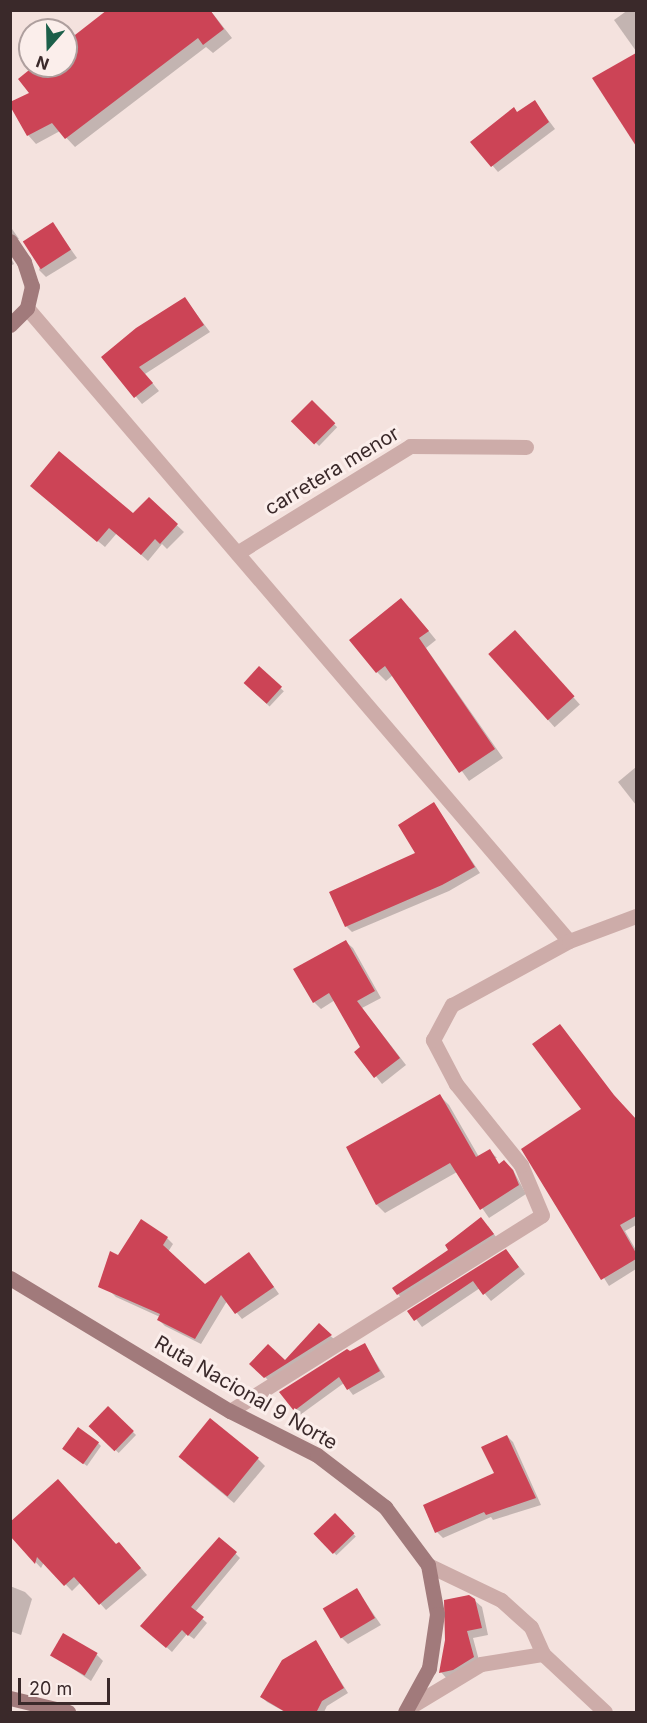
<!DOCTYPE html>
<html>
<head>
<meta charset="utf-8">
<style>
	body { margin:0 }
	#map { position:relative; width:647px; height:1723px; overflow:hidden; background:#f4e2de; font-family:Inter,sans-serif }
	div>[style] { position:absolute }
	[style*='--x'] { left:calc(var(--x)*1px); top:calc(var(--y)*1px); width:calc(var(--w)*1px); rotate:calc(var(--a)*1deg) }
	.shadow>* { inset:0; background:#0003; transform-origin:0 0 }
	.building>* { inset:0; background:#cc4456; transform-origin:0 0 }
	.street>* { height:15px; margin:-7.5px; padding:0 7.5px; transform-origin:7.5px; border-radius:7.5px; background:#cdaca9 }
	.secondary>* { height:15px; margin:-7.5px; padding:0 7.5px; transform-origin:7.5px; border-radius:7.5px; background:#a17a7b }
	span { translate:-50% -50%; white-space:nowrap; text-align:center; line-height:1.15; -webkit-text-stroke:6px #fbeeeb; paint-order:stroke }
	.street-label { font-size:20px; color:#3a292a }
	.frame { position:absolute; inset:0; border:12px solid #3a292a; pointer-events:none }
	.north { position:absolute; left:18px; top:18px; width:60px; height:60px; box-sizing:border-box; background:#fbeeeb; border:2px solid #ae9f9e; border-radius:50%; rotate:200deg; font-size:16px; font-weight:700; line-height:24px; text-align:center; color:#3a292a }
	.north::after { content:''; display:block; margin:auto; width:21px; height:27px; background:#1c5f4a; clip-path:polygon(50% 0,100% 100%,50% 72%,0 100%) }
	.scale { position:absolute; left:18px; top:1678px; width:92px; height:27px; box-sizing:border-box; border:3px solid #3a292a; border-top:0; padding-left:8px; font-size:18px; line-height:21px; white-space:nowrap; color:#3a292a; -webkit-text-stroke:4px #fbeeeb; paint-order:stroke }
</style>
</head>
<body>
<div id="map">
	<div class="shadow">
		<div style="clip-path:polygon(210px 10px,232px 38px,213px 53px,206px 47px,75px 147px,60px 131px,36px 144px,28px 135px,37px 66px,66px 66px,66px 44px)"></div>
		<div style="clip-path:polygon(628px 10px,636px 10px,636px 51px,614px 20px)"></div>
		<div style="clip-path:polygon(535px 102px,555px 129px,498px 172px,472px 142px)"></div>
		<div style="clip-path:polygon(53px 224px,77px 258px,46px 277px,39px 270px)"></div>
		<div style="clip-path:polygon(10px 226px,19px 239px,10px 241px)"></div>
		<div style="clip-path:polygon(10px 256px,14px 264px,10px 266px)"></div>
		<div style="clip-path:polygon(185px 299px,210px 332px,145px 374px,159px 391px,142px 404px,103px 357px)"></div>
		<div style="left:312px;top:403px;width:35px;height:26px;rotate:44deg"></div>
		<div style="clip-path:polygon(39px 492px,133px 515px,149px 499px,184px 532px,167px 549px,162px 544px,148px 561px,117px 533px,105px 547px)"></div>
		<div style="clip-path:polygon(410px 608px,436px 640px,426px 648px,503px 758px,469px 781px,393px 675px,386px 681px,377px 672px)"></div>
		<div style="left:521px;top:639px;width:88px;height:34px;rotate:48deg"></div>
		<div style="left:259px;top:668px;width:34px;height:21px;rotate:43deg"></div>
		<div style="clip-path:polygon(636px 767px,636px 805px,618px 782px)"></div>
		<div style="clip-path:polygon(434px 804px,480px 873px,449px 891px,352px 932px,346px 926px,418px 854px)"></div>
		<div style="clip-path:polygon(346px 942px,353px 948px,381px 998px,362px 1008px,406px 1065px,382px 1084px,357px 1052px,362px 1048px,335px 1000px,321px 1009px,314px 1002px)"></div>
		<div style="clip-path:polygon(440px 1096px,449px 1105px,479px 1157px,489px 1150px,497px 1158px,494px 1158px,502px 1171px,513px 1170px,526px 1194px,489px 1218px,457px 1172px,385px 1213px,377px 1205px,348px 1147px)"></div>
		<div style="clip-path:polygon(620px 1104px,636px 1122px,636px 1225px,625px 1231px,636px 1250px,636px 1269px,609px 1286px,578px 1237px)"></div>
		<div style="clip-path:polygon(488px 1226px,499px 1241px,404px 1301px,398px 1294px)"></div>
		<div style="clip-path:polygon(167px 1238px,173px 1244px,168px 1252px,205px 1285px,255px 1260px,279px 1294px,242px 1319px,227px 1301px,201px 1344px,165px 1326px,159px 1320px,160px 1317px,116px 1297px,110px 1291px)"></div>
		<div style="clip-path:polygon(512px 1258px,525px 1274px,491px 1301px,480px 1288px,422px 1327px,410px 1311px)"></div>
		<div style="clip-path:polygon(319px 1326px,334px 1339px,268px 1380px,252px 1364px,285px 1362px)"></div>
		<div style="clip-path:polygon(365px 1345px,385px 1377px,353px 1395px,344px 1383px,300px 1415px,295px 1410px,350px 1353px)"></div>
		<div style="left:108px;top:1408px;width:39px;height:25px;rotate:44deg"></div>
		<div style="clip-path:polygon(507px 1436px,513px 1442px,541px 1505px,493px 1520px,491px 1517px,443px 1538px,437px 1532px,425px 1506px,496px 1474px)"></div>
		<div style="clip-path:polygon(98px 1443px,101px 1446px,87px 1466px,68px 1452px)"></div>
		<div style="clip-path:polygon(258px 1459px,265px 1466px,234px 1503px,186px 1463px)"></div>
		<div style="left:335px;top:1515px;width:30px;height:27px;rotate:46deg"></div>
		<div style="clip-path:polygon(10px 1534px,116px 1546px,125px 1550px,147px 1575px,106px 1610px,81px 1582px,72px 1591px,44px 1562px,41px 1568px)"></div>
		<div style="clip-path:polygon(235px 1553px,240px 1558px,195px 1612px,207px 1623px,194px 1639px,187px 1634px,172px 1652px,147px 1630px)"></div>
		<div style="clip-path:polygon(10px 1586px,25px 1592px,32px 1599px,21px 1635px,10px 1631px)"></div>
		<div style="clip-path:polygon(357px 1590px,381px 1625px,348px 1644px,341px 1637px)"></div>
		<div style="clip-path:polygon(474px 1600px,482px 1607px,488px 1635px,473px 1638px,480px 1664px,447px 1679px,441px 1672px)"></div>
		<div style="clip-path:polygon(316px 1642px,348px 1693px,327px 1706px,324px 1712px,285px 1712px,267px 1702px,262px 1697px)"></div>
		<div style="clip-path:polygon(51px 1654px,97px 1655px,103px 1661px,91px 1681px)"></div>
	</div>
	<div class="building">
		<div style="clip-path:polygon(107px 10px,210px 10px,224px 29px,203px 45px,198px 38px,65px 139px,52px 123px,27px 136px,10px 106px,10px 102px,29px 93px,18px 79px,34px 66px,66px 66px,66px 42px)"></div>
		<div style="clip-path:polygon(636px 53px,636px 146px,592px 78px)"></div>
		<div style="clip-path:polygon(535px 100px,549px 122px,491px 167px,470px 142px,514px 107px,517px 112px)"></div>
		<div style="left:53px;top:222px;width:33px;height:36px;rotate:57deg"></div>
		<div style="clip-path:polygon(185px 297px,204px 325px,139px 367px,153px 383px,134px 398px,101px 357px,136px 328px)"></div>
		<div style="left:312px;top:400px;width:33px;height:30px;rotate:45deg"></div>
		<div style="clip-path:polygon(59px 451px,133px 513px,149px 497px,178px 524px,160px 544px,155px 539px,141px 555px,109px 528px,97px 542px,30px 486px)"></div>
		<div style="clip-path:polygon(401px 598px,429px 631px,419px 638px,495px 749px,459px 773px,385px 666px,376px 673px,349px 640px)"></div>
		<div style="left:515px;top:630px;width:89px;height:36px;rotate:48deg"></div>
		<div style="left:259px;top:666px;width:31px;height:23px;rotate:42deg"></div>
		<div style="clip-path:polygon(434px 802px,475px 867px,442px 885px,345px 927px,329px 892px,415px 853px,398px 825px)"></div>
		<div style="clip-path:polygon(346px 940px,375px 991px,357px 1001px,400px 1058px,374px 1078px,354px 1052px,360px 1047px,329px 993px,313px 1003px,293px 969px)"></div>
		<div style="clip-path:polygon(560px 1024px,614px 1095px,636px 1119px,636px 1216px,620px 1225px,636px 1253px,636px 1259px,601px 1280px,521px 1149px,581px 1109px,532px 1044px)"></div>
		<div style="clip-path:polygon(440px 1094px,476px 1157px,490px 1149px,499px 1164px,504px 1160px,513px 1170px,519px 1185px,480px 1210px,450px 1163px,376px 1205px,346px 1147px)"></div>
		<div style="clip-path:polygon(481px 1217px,494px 1234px,397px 1295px,392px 1288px,448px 1250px,445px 1245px)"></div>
		<div style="clip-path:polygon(141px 1219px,168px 1237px,163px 1245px,205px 1284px,249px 1252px,274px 1287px,235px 1314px,221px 1295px,195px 1339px,157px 1320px,160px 1314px,98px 1287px,110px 1251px,118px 1255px)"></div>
		<div style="clip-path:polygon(506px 1249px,519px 1267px,483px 1295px,473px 1281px,414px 1321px,407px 1311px)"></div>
		<div style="clip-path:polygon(319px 1323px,332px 1335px,264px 1378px,249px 1364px,268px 1344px,285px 1360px)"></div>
		<div style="clip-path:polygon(365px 1343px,380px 1371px,347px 1390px,339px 1377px,294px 1411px,279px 1392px,347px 1349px,350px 1351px)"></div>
		<div style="left:108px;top:1406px;width:36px;height:28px;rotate:44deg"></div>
		<div style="left:210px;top:1418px;width:63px;height:50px;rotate:39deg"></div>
		<div style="left:78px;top:1427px;width:26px;height:27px;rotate:36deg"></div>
		<div style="clip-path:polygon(507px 1435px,536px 1498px,486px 1515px,484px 1512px,435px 1533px,423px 1505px,494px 1473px,481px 1447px)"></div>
		<div style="clip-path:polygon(58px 1479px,116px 1544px,119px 1542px,141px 1568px,99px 1605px,74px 1577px,64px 1586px,37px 1557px,35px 1564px,10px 1536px,10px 1522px)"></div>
		<div style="left:335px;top:1513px;width:28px;height:30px;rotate:46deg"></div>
		<div style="clip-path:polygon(219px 1537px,237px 1552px,191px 1607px,204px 1617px,188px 1636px,182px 1630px,166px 1648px,140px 1626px)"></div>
		<div style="left:357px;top:1588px;width:35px;height:40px;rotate:59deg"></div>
		<div style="clip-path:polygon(469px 1595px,475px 1599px,482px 1628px,467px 1631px,474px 1657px,453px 1670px,439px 1673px,445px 1640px,444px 1600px)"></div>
		<div style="left:63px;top:1633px;width:40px;height:26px;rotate:30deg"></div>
		<div style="clip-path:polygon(316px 1640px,344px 1688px,322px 1701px,316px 1713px,287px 1713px,260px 1697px,282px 1660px)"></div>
	</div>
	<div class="street">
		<div style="--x:27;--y:308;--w:833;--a:49.43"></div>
		<div style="--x:237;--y:553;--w:203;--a:-31.7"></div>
		<div style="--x:410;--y:446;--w:116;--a:0.5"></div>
		<div style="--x:230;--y:1411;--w:368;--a:-32.1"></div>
		<div style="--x:542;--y:1215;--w:54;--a:-112.8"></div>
		<div style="--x:521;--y:1165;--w:104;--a:-128.7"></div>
		<div style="--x:456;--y:1084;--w:50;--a:-117.6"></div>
		<div style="--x:433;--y:1040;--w:40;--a:-62"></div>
		<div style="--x:452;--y:1005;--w:133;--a:-28.7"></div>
		<div style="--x:569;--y:941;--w:72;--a:-20.5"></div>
		<div style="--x:428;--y:1565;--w:81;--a:25.6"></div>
		<div style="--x:501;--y:1600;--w:40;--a:42"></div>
		<div style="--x:531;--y:1627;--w:30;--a:66"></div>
		<div style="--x:543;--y:1654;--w:85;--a:43.1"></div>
		<div style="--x:408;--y:1708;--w:85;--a:-31.1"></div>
		<div style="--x:481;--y:1664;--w:63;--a:-9.2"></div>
	</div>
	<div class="secondary">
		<div style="--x:10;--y:241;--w:25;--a:56"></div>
		<div style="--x:24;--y:262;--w:25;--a:72"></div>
		<div style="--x:32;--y:286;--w:23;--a:103"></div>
		<div style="--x:27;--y:308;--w:24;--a:135"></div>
		<div style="--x:10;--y:1278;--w:257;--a:31.2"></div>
		<div style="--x:230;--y:1411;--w:97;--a:26.8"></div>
		<div style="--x:317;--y:1455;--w:86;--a:37.4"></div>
		<div style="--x:385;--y:1507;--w:72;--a:53.4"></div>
		<div style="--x:428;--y:1565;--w:50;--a:79.6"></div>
		<div style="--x:437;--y:1614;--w:55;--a:98.4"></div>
		<div style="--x:429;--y:1668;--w:50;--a:118.6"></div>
		<div style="--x:10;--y:1698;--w:60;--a:13.6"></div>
	</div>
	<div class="street-label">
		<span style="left:332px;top:471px;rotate:-31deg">carretera menor</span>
		<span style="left:246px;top:1393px;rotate:30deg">Ruta Nacional 9 Norte</span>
	</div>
	<div class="frame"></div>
	<div class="north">N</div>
	<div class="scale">20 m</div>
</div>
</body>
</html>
